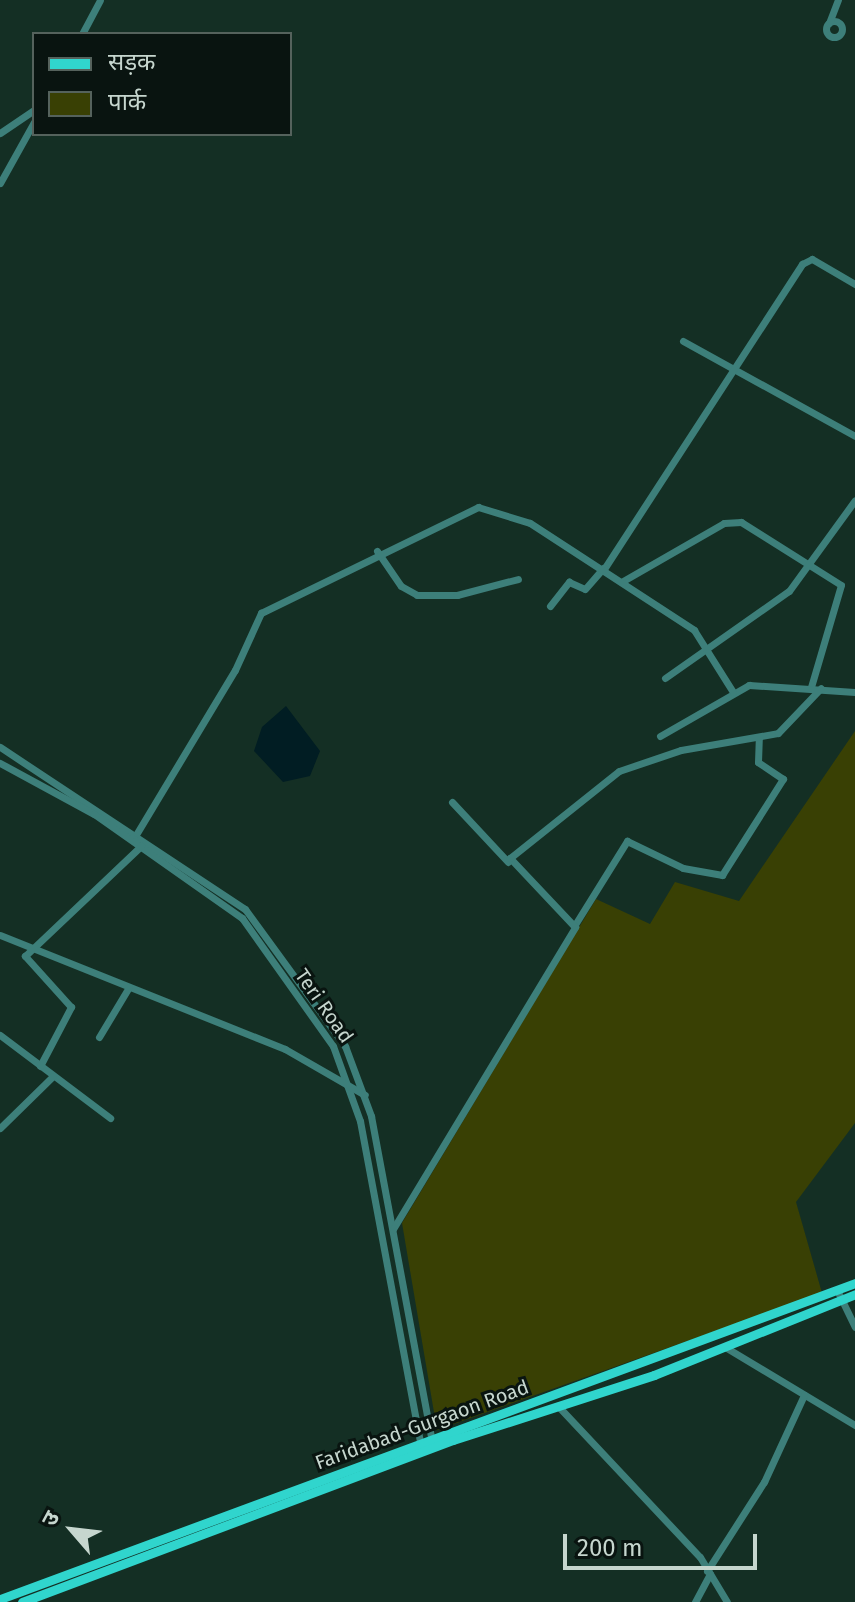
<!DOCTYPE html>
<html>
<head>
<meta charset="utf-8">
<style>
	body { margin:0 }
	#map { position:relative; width:855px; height:1602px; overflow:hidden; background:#142f24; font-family:"Fira Sans","Noto Sans Devanagari",sans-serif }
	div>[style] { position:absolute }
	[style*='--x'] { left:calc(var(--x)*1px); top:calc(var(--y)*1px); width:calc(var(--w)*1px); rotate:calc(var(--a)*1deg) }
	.green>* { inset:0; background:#394004 }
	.water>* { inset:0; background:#011d23 }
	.minor>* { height:7px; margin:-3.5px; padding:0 3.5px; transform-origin:3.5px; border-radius:3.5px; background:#3d7f7a }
	.minor>.ring { margin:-3.5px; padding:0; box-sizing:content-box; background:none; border:7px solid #3d7f7a; border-radius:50% }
	.major>* { height:9px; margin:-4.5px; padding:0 4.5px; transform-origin:4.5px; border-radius:4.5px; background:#30d5cd }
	span { translate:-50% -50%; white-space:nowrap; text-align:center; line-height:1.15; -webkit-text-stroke:6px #091410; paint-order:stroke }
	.street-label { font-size:20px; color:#c6d6ce }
	.legend { position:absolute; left:32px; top:32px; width:260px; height:104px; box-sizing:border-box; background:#091410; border:2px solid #55625c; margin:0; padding:10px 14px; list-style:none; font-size:24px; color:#c6d6ce }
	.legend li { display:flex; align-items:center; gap:16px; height:40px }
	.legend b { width:40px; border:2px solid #55625c }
	.north { position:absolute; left:32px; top:1490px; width:80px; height:80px; -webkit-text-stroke:6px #091410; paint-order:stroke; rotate:298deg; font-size:22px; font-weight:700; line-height:32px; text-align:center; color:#c6d6ce }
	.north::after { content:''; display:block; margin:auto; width:28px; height:36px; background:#c6d6ce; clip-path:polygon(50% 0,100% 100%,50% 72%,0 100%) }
	.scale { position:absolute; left:563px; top:1534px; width:194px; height:36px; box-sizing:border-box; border:4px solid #c6d6ce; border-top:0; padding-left:10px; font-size:24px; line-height:28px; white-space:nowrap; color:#c6d6ce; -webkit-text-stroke:6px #091410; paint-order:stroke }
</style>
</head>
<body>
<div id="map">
	<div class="green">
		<div style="clip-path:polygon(855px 731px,855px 1123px,796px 1202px,822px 1293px,437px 1430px,402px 1223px,596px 899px,650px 924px,675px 882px,739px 901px)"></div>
	</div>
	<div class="water">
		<div style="clip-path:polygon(286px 706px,320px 751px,310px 776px,283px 782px,254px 751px,262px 727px)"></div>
	</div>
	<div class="minor">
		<div class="ring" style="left:826px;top:21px;width:9px;height:9px"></div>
		<div style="--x:829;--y:23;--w:25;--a:-69"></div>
		<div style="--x:82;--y:34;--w:38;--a:-62"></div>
		<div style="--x:0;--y:133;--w:41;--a:-34.1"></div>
		<div style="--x:0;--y:183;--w:70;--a:-60.9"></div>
		<div style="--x:683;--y:341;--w:196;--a:28.9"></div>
		<div style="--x:377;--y:551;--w:42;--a:55.6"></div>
		<div style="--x:401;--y:586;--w:18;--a:29"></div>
		<div style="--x:417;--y:595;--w:40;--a:0"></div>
		<div style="--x:457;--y:595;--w:63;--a:-14.7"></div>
		<div style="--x:604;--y:569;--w:364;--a:-57"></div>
		<div style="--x:802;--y:264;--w:11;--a:-27"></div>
		<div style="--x:812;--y:259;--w:50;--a:30.2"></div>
		<div style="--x:623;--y:581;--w:116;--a:-29.9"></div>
		<div style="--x:724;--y:523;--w:17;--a:-3"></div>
		<div style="--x:741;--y:522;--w:118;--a:32.2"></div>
		<div style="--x:841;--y:585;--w:106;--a:106.4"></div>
		<div style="--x:550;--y:606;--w:31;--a:-52"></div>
		<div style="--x:569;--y:582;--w:17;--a:24"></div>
		<div style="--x:585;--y:589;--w:28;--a:-49"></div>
		<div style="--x:665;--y:678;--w:151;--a:-35.1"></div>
		<div style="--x:789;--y:591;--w:112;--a:-54"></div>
		<div style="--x:660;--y:736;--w:103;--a:-29.8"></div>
		<div style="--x:749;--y:685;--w:106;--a:3.8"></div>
		<div style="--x:0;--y:747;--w:294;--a:33.5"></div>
		<div style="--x:245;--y:909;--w:170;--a:53.9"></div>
		<div style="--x:345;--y:1046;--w:75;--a:69.6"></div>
		<div style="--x:371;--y:1116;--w:332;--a:79.4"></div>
		<div style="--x:0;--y:763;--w:107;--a:28.5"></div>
		<div style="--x:94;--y:814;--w:181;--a:35.1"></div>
		<div style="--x:242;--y:918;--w:157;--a:54.6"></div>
		<div style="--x:333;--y:1046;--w:80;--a:70.2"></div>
		<div style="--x:360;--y:1121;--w:331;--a:79.4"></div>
		<div style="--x:452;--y:802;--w:82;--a:47"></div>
		<div style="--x:137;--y:833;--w:190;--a:-59"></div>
		<div style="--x:235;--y:670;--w:63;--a:-65.5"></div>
		<div style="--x:261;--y:613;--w:242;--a:-26"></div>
		<div style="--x:478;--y:507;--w:54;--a:17.1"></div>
		<div style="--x:530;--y:523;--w:196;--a:33.1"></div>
		<div style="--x:694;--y:630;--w:73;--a:57.8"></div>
		<div style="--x:576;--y:923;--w:97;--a:-58.1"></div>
		<div style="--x:627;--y:841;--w:62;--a:25.7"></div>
		<div style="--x:683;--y:868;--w:40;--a:10"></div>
		<div style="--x:722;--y:875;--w:114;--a:-57.6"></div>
		<div style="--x:783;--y:779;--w:30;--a:-146"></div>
		<div style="--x:758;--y:762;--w:24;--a:-88"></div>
		<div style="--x:0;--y:935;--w:307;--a:21.8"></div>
		<div style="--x:285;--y:1049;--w:92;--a:29.9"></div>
		<div style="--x:0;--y:1035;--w:138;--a:37"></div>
		<div style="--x:99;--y:1037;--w:58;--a:-59"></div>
		<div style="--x:40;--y:1066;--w:67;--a:-62.3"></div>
		<div style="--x:71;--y:1007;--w:69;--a:-132"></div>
		<div style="--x:25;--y:956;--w:160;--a:-43.5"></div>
		<div style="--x:0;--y:1128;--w:74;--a:-44.5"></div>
		<div style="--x:393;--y:1229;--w:353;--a:-58.9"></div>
		<div style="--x:575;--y:927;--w:95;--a:-133.3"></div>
		<div style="--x:510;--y:858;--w:139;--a:-38.6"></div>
		<div style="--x:619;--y:771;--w:65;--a:-18.7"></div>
		<div style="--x:681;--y:750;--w:98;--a:-9.9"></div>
		<div style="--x:778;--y:733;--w:62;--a:-46.3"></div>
		<div style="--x:837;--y:1290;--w:41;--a:64.1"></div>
		<div style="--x:725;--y:1347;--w:152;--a:31"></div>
		<div style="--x:558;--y:1406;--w:207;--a:46.8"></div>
		<div style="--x:700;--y:1557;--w:52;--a:59"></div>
		<div style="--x:707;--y:1571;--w:106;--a:-57.4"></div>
		<div style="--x:764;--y:1482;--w:96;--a:-65.3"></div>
		<div style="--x:695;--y:1602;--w:32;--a:-62"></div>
	</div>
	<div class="major">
		<div style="--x:0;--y:1599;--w:912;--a:-20.28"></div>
		<div style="--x:22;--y:1602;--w:460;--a:-20.6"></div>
		<div style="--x:453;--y:1440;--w:211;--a:-17.9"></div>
		<div style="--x:654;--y:1375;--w:217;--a:-21.9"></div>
	</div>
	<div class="street-label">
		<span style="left:324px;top:1006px;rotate:55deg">Teri Road</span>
		<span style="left:422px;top:1425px;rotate:-20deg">Faridabad-Gurgaon Road</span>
	</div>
	<ul class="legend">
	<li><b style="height:10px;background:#30d5cd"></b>सड़क</li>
	<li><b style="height:22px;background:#394004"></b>पार्क</li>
	</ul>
	<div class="north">उ</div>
	<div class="scale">200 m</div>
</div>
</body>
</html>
